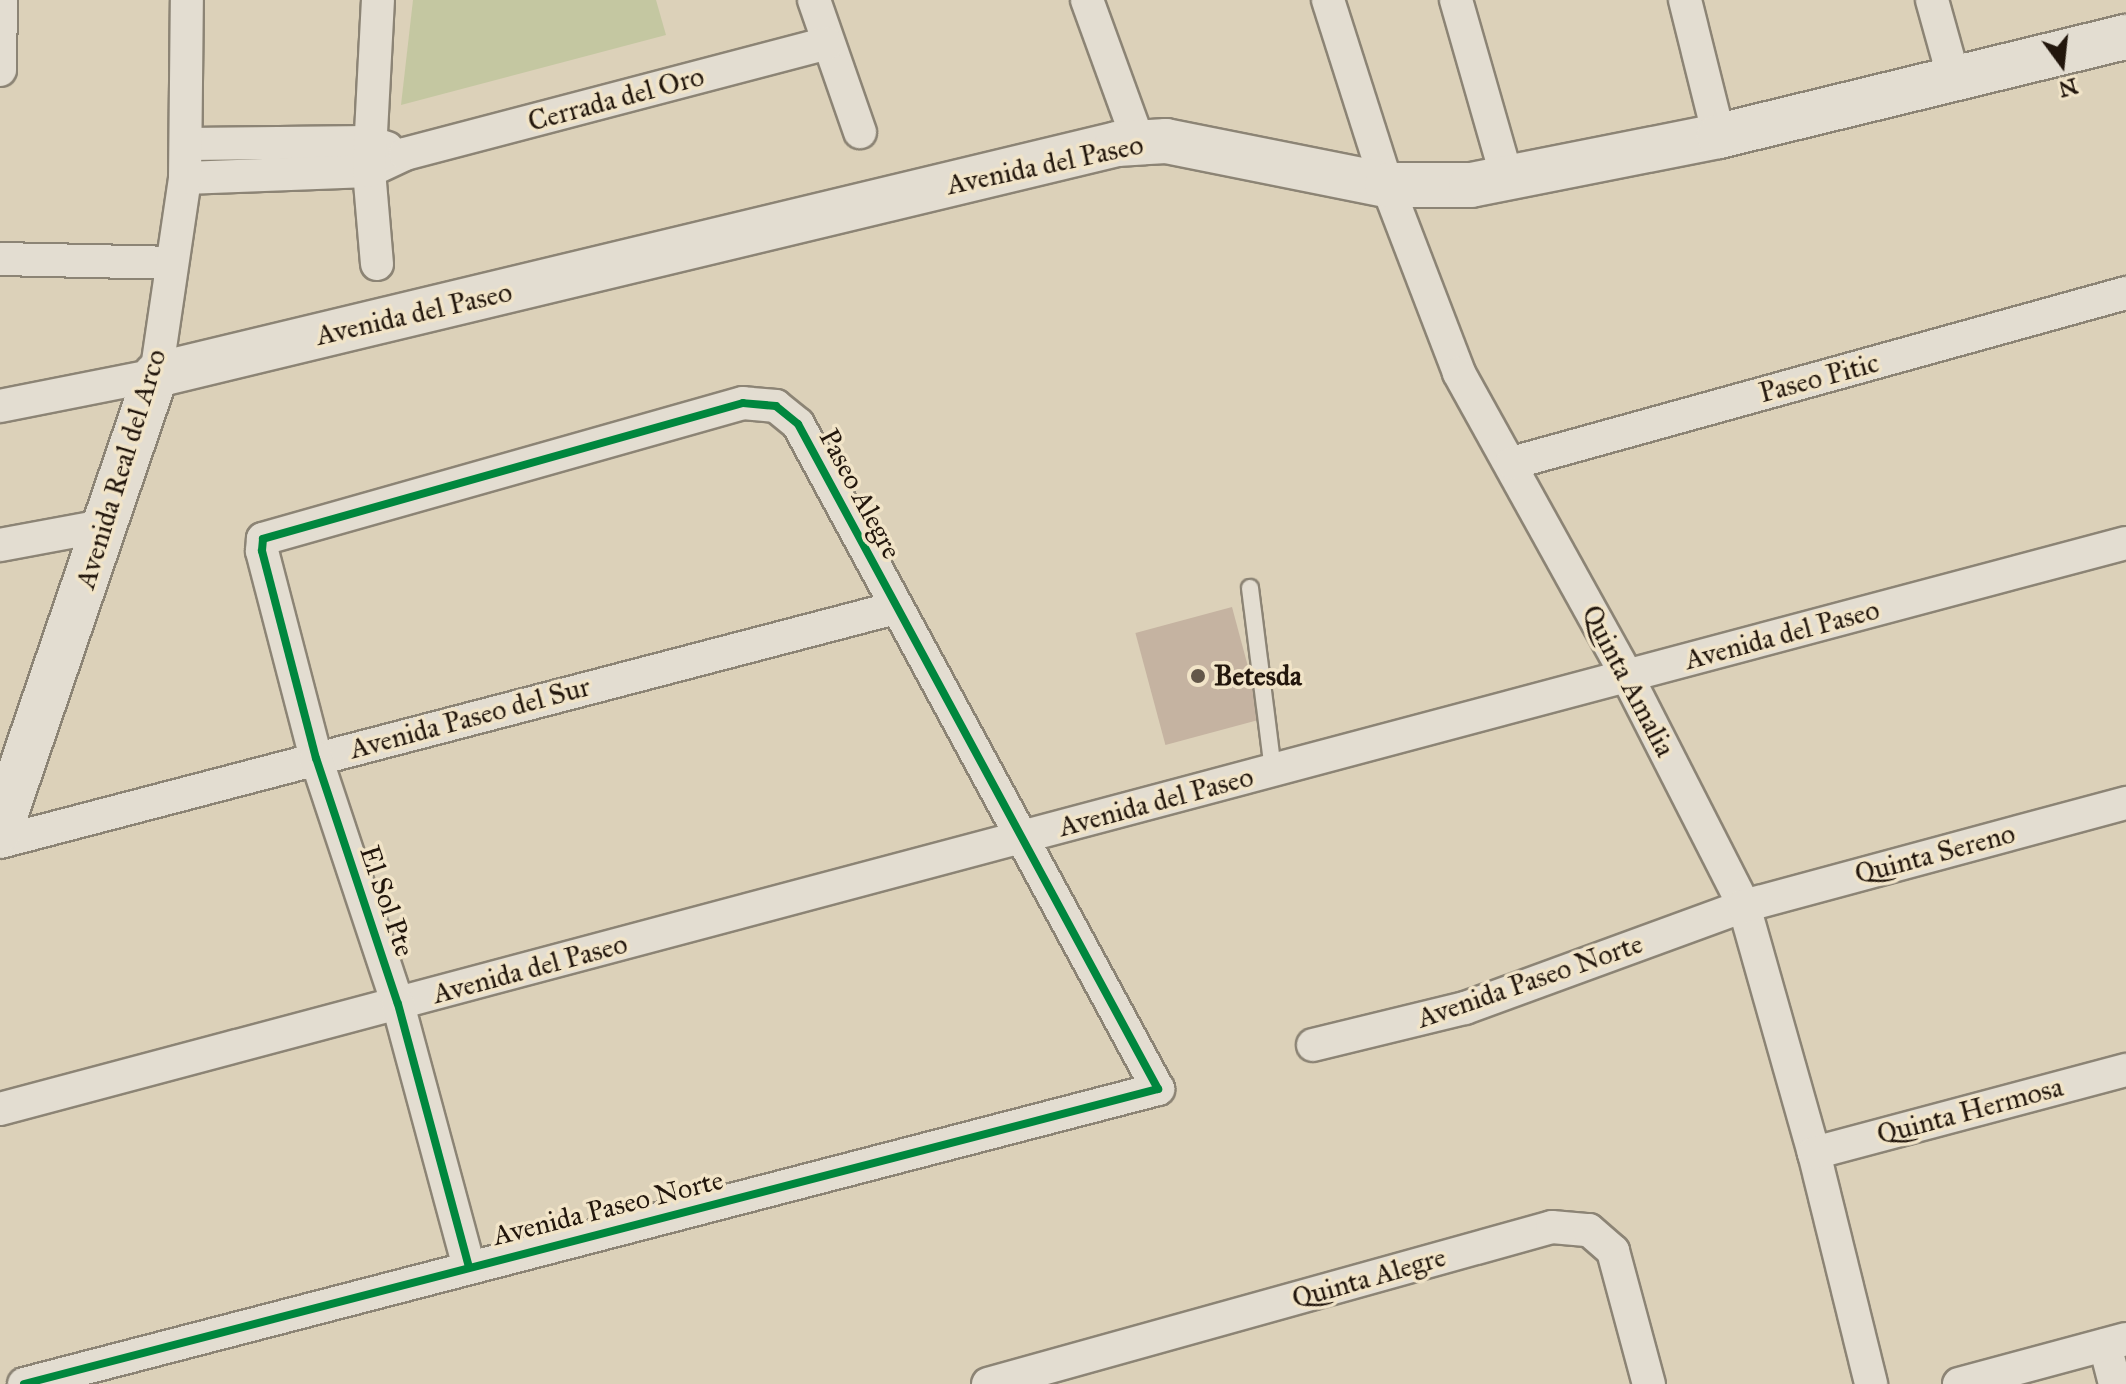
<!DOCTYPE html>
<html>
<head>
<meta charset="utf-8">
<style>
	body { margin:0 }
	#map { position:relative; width:2126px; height:1384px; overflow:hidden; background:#dcd1b9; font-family:"IM FELL Great Primer",serif }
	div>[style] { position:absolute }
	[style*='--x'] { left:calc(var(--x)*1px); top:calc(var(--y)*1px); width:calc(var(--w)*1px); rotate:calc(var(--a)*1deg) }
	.green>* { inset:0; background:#c4c7a1 }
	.building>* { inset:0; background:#c5b3a1; transform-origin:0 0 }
	.roads { filter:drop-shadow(2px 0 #8c8475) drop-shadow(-2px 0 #8c8475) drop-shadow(0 2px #8c8475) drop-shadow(0 -2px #8c8475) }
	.lane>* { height:16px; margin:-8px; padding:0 8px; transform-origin:8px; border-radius:8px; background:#e3ddd1 }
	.street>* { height:32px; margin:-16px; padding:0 16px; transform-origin:16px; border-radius:16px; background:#e3ddd1 }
	.secondary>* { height:44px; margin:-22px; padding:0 22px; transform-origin:22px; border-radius:22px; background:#e3ddd1 }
	.cycleway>* { height:8px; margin:-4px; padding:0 4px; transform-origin:4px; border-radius:4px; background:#00873e }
	.dots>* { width:22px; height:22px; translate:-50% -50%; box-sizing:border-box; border:4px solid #f1e4c8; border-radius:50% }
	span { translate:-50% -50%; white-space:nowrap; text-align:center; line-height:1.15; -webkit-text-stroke:7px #f1e4c8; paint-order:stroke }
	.street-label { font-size:28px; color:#22160c }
	.poi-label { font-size:28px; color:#22160c; font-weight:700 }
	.left { translate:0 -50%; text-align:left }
	.north { position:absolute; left:2022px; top:24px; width:80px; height:80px; -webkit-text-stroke:6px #f1e4c8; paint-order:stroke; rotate:165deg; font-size:22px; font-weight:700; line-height:32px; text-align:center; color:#22160c }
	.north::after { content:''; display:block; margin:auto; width:28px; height:36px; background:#22160c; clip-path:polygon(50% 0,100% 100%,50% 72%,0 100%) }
</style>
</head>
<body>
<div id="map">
	<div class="green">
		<div style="clip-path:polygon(413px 0,656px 0,666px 35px,401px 105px)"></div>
	</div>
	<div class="building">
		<div style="left:1232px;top:607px;width:116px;height:100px;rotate:75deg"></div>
	</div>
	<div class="roads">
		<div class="lane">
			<div style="--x:1250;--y:588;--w:183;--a:82.8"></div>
		</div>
		<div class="street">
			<div style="--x:814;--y:0;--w:140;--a:70.8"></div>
			<div style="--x:1087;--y:0;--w:149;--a:70"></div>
			<div style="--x:1328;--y:0;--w:194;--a:72.3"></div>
			<div style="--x:1387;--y:185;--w:201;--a:69"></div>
			<div style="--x:1459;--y:373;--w:346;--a:61"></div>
			<div style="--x:1627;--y:676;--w:258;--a:63"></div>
			<div style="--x:1744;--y:906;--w:257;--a:74.2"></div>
			<div style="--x:1814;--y:1153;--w:238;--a:76.1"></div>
			<div style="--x:1456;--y:0;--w:188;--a:74"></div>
			<div style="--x:1685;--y:0;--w:140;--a:76"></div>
			<div style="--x:1932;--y:0;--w:82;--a:74.4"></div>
			<div style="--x:0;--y:70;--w:70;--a:-89.2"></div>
			<div style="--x:188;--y:144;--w:181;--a:-0.6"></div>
			<div style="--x:369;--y:142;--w:19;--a:18"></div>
			<div style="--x:185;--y:178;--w:184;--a:-2.2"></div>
			<div style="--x:369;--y:171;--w:40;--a:-25"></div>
			<div style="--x:405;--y:154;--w:437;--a:-14.7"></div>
			<div style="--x:0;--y:259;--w:172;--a:1.3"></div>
			<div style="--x:377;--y:264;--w:93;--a:-94.9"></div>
			<div style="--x:369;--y:171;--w:171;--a:-87"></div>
			<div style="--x:0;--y:406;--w:159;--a:-11.2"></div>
			<div style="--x:156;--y:375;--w:199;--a:-81.6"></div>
			<div style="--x:185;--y:178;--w:178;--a:-89.4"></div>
			<div style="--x:1512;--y:463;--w:637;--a:-15.48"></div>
			<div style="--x:0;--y:545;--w:110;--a:-10.5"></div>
			<div style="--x:0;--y:842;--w:925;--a:-14.65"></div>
			<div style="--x:1313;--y:1045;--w:156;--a:-13.7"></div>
			<div style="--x:1465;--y:1008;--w:297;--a:-20.1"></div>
			<div style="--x:1744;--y:906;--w:396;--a:-15.1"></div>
			<div style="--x:0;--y:1109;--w:2200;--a:-14.91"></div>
			<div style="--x:1814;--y:1153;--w:323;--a:-14.9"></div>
			<div style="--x:2105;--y:1345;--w:40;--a:75.6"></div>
			<div style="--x:24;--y:1384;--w:1172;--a:-14.58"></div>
			<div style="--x:1158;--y:1089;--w:756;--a:-118.43"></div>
			<div style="--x:798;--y:424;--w:28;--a:-141"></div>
			<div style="--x:776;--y:406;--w:33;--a:-175"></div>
			<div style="--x:743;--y:403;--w:499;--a:164.2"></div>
			<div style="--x:263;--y:539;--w:12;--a:95"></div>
			<div style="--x:262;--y:551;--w:214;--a:75.4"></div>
			<div style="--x:316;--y:758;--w:259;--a:71.6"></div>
			<div style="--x:398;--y:1004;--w:272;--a:74.9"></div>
			<div style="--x:988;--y:1384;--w:585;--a:-15.56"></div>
			<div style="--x:1552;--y:1227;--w:37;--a:5"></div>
			<div style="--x:1589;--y:1230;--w:32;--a:41"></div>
			<div style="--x:1613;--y:1251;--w:138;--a:74.9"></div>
			<div style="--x:1959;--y:1384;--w:173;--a:-15.1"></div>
		</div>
		<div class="secondary">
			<div style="--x:0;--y:830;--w:481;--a:-71.1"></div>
			<div style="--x:156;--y:375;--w:988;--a:-13.52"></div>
			<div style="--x:1117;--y:144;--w:49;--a:-3.5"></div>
			<div style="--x:1166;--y:141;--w:225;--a:11.3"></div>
			<div style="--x:1387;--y:185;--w:84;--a:0"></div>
			<div style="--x:1471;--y:185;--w:253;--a:-11.2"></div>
			<div style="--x:1719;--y:136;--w:419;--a:-13.7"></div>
		</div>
	</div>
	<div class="cycleway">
		<div style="--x:24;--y:1384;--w:1172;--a:-14.58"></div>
		<div style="--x:1158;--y:1089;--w:756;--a:-118.43"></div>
		<div style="--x:798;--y:424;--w:28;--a:-141"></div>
		<div style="--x:776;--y:406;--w:33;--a:-175"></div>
		<div style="--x:743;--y:403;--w:499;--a:164.2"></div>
		<div style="--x:263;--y:539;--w:12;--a:95"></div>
		<div style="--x:262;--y:551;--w:214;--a:75.4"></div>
		<div style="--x:316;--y:758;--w:259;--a:71.6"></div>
		<div style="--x:398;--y:1004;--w:272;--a:74.9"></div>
	</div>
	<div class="dots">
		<div style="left:1198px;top:676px;background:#635749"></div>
	</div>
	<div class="street-label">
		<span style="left:616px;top:99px;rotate:-15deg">Cerrada del Oro</span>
		<span style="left:1045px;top:165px;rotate:-12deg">Avenida del Paseo</span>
		<span style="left:414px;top:314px;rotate:-13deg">Avenida del Paseo</span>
		<span style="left:1819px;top:378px;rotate:-15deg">Paseo Pitic</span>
		<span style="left:121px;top:469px;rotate:-73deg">Avenida Real del Arco</span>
		<span style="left:860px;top:494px;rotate:62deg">Paseo Alegre</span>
		<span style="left:1782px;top:635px;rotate:-15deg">Avenida del Paseo</span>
		<span style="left:1628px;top:681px;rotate:62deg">Quinta Amalia</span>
		<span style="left:470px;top:718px;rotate:-15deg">Avenida Paseo del Sur</span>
		<span style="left:1156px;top:802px;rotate:-15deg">Avenida del Paseo</span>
		<span style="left:1935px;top:854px;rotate:-15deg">Quinta Sereno</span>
		<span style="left:387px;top:901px;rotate:71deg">El Sol Pte</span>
		<span style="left:530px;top:969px;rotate:-15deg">Avenida del Paseo</span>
		<span style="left:1530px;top:981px;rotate:-19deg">Avenida Paseo Norte</span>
		<span style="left:1970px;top:1111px;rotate:-15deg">Quinta Hermosa</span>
		<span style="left:608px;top:1208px;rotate:-14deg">Avenida Paseo Norte</span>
		<span style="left:1369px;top:1278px;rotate:-16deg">Quinta Alegre</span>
	</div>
	<div class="poi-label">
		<span class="left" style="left:1214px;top:676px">Betesda</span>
	</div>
	<div class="north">N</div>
</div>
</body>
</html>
